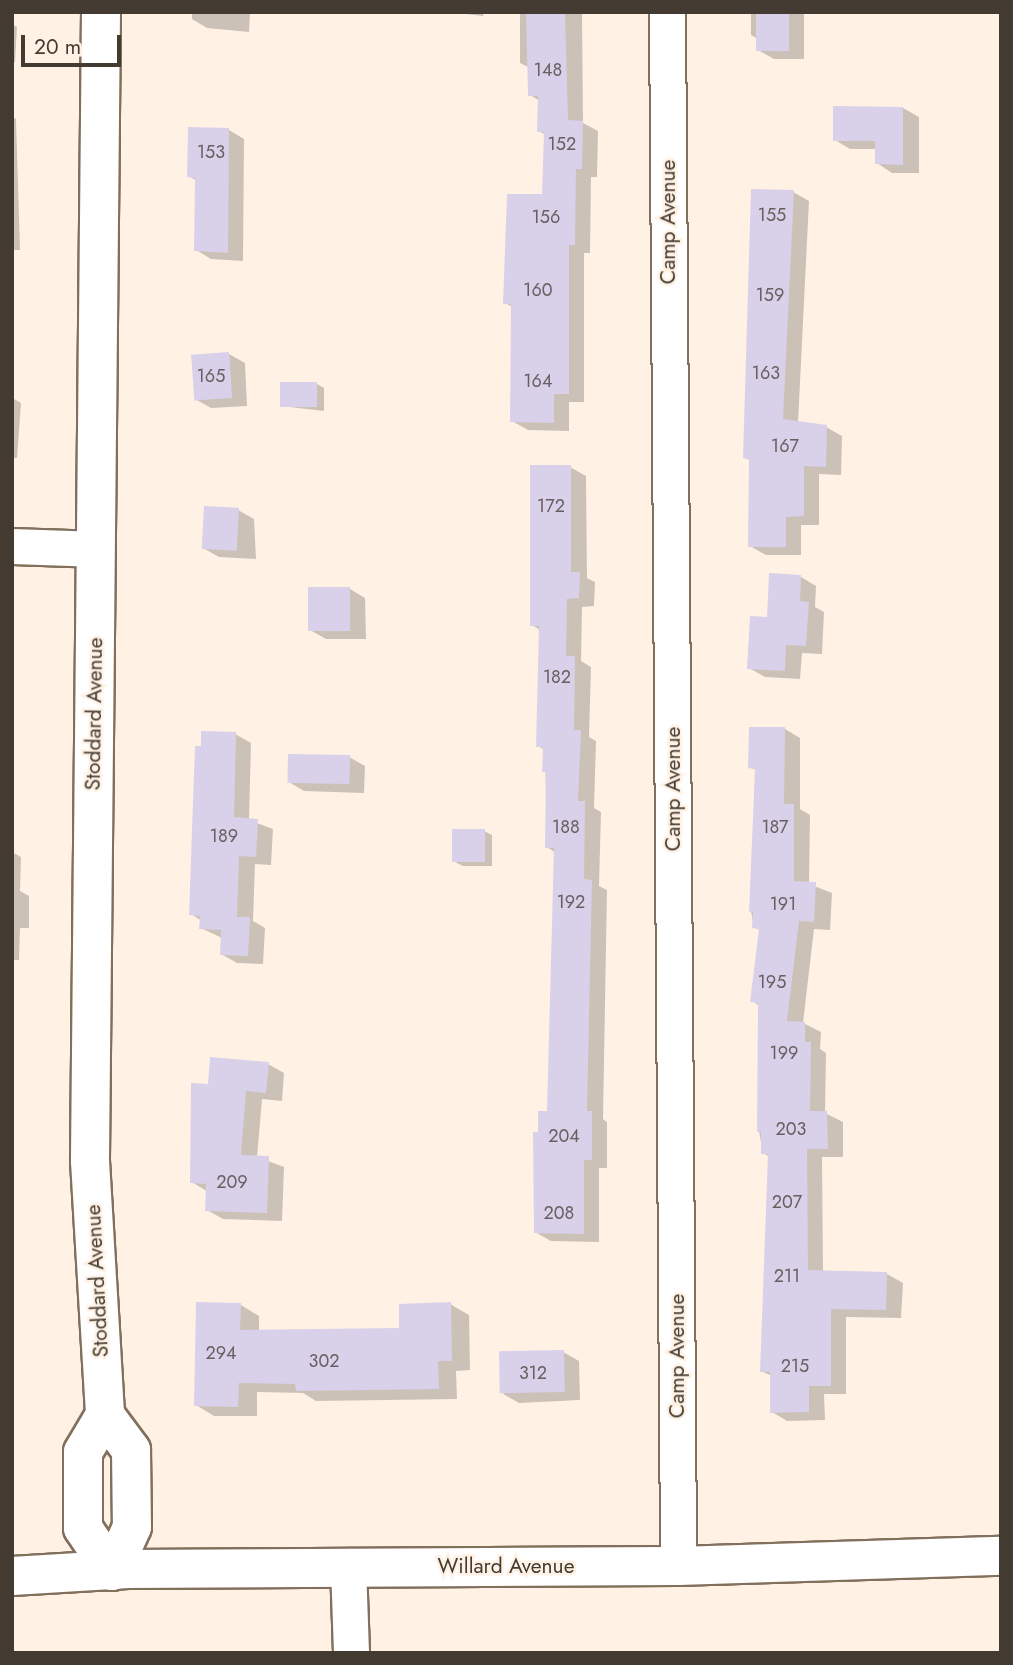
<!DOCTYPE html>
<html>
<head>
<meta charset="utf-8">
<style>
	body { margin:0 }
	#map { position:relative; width:1013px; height:1665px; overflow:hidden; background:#fff2e5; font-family:Jost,sans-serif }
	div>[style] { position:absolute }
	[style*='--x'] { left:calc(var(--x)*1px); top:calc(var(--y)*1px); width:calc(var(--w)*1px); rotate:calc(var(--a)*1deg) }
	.shadow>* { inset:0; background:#0003 }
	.building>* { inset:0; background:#d9d0ea; transform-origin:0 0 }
	.roads { filter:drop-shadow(2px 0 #826f5c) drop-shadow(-2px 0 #826f5c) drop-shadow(0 2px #826f5c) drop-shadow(0 -2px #826f5c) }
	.street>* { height:35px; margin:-17.5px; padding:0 17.5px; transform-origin:17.5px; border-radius:17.5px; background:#fff }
	.secondary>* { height:38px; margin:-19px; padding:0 19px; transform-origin:19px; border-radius:19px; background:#fff }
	span { translate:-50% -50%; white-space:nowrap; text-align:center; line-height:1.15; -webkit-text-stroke:5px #fff2e5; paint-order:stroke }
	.number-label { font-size:18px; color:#686060 }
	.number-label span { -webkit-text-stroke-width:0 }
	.street-label { font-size:21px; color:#433b32 }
	.frame { position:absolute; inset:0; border:14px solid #433b32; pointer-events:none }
	.scale { position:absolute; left:21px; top:35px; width:100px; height:32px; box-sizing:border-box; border:4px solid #433b32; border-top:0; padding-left:9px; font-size:21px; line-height:24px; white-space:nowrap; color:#433b32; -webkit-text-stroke:5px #fff2e5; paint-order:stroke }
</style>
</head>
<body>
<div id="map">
	<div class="shadow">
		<div style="clip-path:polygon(192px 12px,250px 12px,249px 32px,207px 28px,192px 19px)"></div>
		<div style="clip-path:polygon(448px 12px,484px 12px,483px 16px)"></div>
		<div style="clip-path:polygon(520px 12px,582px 12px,583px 123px,598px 131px,597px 177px,591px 177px,590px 253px,584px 253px,584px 402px,569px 402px,569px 431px,528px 430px,512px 421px,513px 307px,505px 303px,544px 196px,546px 135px,539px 131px,540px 101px,530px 95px,530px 68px,520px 63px)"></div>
		<div style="clip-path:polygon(751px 12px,804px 12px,804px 59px,774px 59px,758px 50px,758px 39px,751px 35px)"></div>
		<div style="clip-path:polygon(12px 24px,17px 27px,15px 62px,12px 62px)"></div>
		<div style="clip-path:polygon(903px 108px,919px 117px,919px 173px,892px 173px,877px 163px,877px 149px,850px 149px,835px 140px)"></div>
		<div style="clip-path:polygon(12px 117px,16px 119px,20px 250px,12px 250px)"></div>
		<div style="clip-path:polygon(229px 130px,244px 139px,243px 261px,211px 259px,196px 250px,197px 181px,189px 176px)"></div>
		<div style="clip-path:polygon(793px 192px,809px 201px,798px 423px,826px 427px,842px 436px,841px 475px,819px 474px,819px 525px,801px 525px,801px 555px,766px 555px,750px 546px,750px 461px,745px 457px)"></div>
		<div style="clip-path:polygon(229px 354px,245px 363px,247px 406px,211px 408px,195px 399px)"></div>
		<div style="clip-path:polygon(12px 376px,14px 399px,21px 403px,17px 458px,12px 458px)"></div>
		<div style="clip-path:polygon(317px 384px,324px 388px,324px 411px,281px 406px)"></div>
		<div style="clip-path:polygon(570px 467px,586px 476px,587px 578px,595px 582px,594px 606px,582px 607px,581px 661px,591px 667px,589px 737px,596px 741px,594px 808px,601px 812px,599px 886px,607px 890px,603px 1119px,607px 1122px,607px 1168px,599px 1168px,599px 1242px,551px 1241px,535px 1232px,549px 1113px,556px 853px,547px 847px,545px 750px,538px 746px,540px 630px,532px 625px)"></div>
		<div style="clip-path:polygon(238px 510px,254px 519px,256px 559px,219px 557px,203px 548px)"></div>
		<div style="clip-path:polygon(801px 577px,816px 586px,815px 607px,824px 612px,822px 654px,802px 653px,800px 679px,765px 677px,749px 668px,769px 619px)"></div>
		<div style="clip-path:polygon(350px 589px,365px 598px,366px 639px,326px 639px,310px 630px)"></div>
		<div style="clip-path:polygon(785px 729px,800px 738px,800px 809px,810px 815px,809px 884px,832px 893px,830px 930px,814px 929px,803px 1023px,821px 1032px,820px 1049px,826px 1053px,825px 1113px,843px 1122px,843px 1157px,822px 1157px,823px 1272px,887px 1274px,903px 1283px,901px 1318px,846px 1317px,846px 1394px,824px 1394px,825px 1420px,787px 1421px,772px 1412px,772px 1376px,761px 1371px,770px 1157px,763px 1153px,759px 1131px,760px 1006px,752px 1001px,761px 931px,754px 927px,751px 911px,757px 771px,750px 767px)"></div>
		<div style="clip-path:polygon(235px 734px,251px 743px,249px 820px,273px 829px,271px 865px,255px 864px,253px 921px,265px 928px,263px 964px,237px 963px,221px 954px,222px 938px,201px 928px,202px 921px,191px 914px)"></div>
		<div style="clip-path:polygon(349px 757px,365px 766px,364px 793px,304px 791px,289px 782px)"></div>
		<div style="clip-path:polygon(484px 831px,492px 835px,492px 866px,463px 866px,455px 862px)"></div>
		<div style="clip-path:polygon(12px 852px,21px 857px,20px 891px,29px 896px,29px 928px,20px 928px,19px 960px,12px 960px)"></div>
		<div style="clip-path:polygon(268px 1064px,284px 1073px,282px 1101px,262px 1099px,257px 1157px,284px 1167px,282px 1221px,223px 1219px,207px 1210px,208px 1192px,192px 1182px,210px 1086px)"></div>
		<div style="clip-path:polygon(450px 1304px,469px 1315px,470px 1370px,456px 1371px,457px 1399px,316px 1401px,303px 1393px,257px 1392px,257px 1416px,214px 1416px,196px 1405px,241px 1305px,259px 1316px,259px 1331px,401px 1330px)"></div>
		<div style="clip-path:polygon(563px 1352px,579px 1361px,580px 1400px,519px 1403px,503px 1394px)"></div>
	</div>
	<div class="building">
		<div style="clip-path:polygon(526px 12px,565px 12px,568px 120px,583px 121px,582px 169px,576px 169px,575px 245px,569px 245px,569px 394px,554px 394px,554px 423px,510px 422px,511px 304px,503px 304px,507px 194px,542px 194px,544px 132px,537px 132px,538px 96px,528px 96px)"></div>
		<div style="left:756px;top:12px;width:33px;height:39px"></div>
		<div style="clip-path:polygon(833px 106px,903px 107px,903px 165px,875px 164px,875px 141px,833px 141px)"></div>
		<div style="clip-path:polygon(188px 127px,229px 128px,228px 253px,194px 251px,195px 178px,187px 177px)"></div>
		<div style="clip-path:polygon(751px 189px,794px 190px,783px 419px,827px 425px,826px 467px,804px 466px,804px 516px,786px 517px,786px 547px,748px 547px,749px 459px,743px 458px)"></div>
		<div style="left:229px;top:352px;width:46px;height:38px;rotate:86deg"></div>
		<div style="left:280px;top:382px;width:37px;height:25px"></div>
		<div style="clip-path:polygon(530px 465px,571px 465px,571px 572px,580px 572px,579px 598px,567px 599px,566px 656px,575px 656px,574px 730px,581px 730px,578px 801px,585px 801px,584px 879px,592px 880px,587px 1111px,592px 1111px,592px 1160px,584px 1160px,584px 1234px,534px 1233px,533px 1132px,538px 1132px,538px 1111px,547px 1111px,554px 848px,545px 848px,546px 772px,542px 772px,543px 747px,536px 747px,539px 626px,530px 626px)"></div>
		<div style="left:204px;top:506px;width:35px;height:43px;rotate:3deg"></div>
		<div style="clip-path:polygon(769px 573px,801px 575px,800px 601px,809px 602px,806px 646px,786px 645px,785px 671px,747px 669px,750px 616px,767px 617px)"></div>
		<div style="left:308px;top:587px;width:42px;height:44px"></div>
		<div style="clip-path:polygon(749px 727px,785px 727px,784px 804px,794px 804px,794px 881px,816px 882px,814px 922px,799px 921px,787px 1021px,805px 1022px,805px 1042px,811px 1042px,810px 1111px,827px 1111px,828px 1149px,807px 1149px,808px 1270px,887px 1272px,886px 1310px,831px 1309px,831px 1386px,809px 1386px,809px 1412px,770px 1413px,770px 1372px,760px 1372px,768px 1154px,761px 1154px,761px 1132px,757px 1132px,758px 1003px,750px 1002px,759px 929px,752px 928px,753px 912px,749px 912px,755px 769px,748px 768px)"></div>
		<div style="clip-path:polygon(201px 731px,236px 732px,234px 817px,258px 819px,256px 857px,239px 856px,237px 917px,250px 917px,248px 956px,220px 955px,221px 930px,199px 929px,200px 916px,189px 915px,195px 746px,201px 746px)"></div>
		<div style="left:288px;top:754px;width:62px;height:29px;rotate:1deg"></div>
		<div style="left:485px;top:829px;width:33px;height:33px;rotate:90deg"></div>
		<div style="clip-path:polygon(210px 1057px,269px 1062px,266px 1093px,246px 1091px,241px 1155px,269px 1156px,267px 1213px,205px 1211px,206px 1184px,190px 1183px,191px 1083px,208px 1084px)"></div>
		<div style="clip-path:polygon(196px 1302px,241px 1303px,240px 1330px,399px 1328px,399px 1304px,451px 1302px,452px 1361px,438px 1361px,439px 1389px,296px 1391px,295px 1384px,239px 1383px,238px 1407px,194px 1406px)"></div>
		<div style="left:564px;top:1350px;width:42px;height:65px;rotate:89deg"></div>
	</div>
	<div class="roads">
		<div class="street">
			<div style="--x:667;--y:12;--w:1554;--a:89.59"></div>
			<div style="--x:12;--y:546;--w:84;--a:2"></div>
			<div style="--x:348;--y:1566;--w:87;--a:88"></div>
		</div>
		<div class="secondary">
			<div style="--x:101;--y:12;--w:1149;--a:90.55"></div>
			<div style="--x:90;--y:1161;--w:254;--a:86.6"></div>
			<div style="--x:105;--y:1415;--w:43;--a:120.7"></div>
			<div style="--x:83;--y:1452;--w:76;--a:90"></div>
			<div style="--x:83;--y:1528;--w:52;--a:56"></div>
			<div style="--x:105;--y:1415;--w:44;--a:53.4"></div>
			<div style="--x:131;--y:1450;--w:77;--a:89.3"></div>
			<div style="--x:132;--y:1527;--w:48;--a:114.4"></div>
			<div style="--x:12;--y:1576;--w:116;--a:-3.5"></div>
			<div style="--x:128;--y:1569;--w:550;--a:-0.31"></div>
			<div style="--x:678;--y:1566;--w:323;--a:-1.8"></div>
		</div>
	</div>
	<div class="number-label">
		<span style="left:548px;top:70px">148</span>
		<span style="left:562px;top:144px">152</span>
		<span style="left:211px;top:152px">153</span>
		<span style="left:772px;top:215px">155</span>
		<span style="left:546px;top:217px">156</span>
		<span style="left:538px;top:290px">160</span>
		<span style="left:770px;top:295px">159</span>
		<span style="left:766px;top:373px">163</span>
		<span style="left:211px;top:376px">165</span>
		<span style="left:538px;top:381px">164</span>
		<span style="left:785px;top:446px">167</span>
		<span style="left:551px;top:506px">172</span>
		<span style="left:557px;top:677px">182</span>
		<span style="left:566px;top:827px">188</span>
		<span style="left:775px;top:827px">187</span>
		<span style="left:224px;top:836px">189</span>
		<span style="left:571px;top:902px">192</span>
		<span style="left:783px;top:904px">191</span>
		<span style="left:772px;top:982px">195</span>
		<span style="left:784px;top:1053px">199</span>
		<span style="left:791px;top:1129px">203</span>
		<span style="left:564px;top:1136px">204</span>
		<span style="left:232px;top:1182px">209</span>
		<span style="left:787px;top:1202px">207</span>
		<span style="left:559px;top:1213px">208</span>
		<span style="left:787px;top:1276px">211</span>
		<span style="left:221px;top:1353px">294</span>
		<span style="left:324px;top:1361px">302</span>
		<span style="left:795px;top:1366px">215</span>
		<span style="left:533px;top:1373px">312</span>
	</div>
	<div class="street-label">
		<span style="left:668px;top:222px;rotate:-90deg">Camp Avenue</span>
		<span style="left:94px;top:714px;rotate:-89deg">Stoddard Avenue</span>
		<span style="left:673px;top:789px;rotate:-90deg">Camp Avenue</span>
		<span style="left:97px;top:1281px;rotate:-93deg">Stoddard Avenue</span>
		<span style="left:677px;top:1356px;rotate:-90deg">Camp Avenue</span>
		<span style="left:506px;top:1566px">Willard Avenue</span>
	</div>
	<div class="frame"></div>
	<div class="scale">20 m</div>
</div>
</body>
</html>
